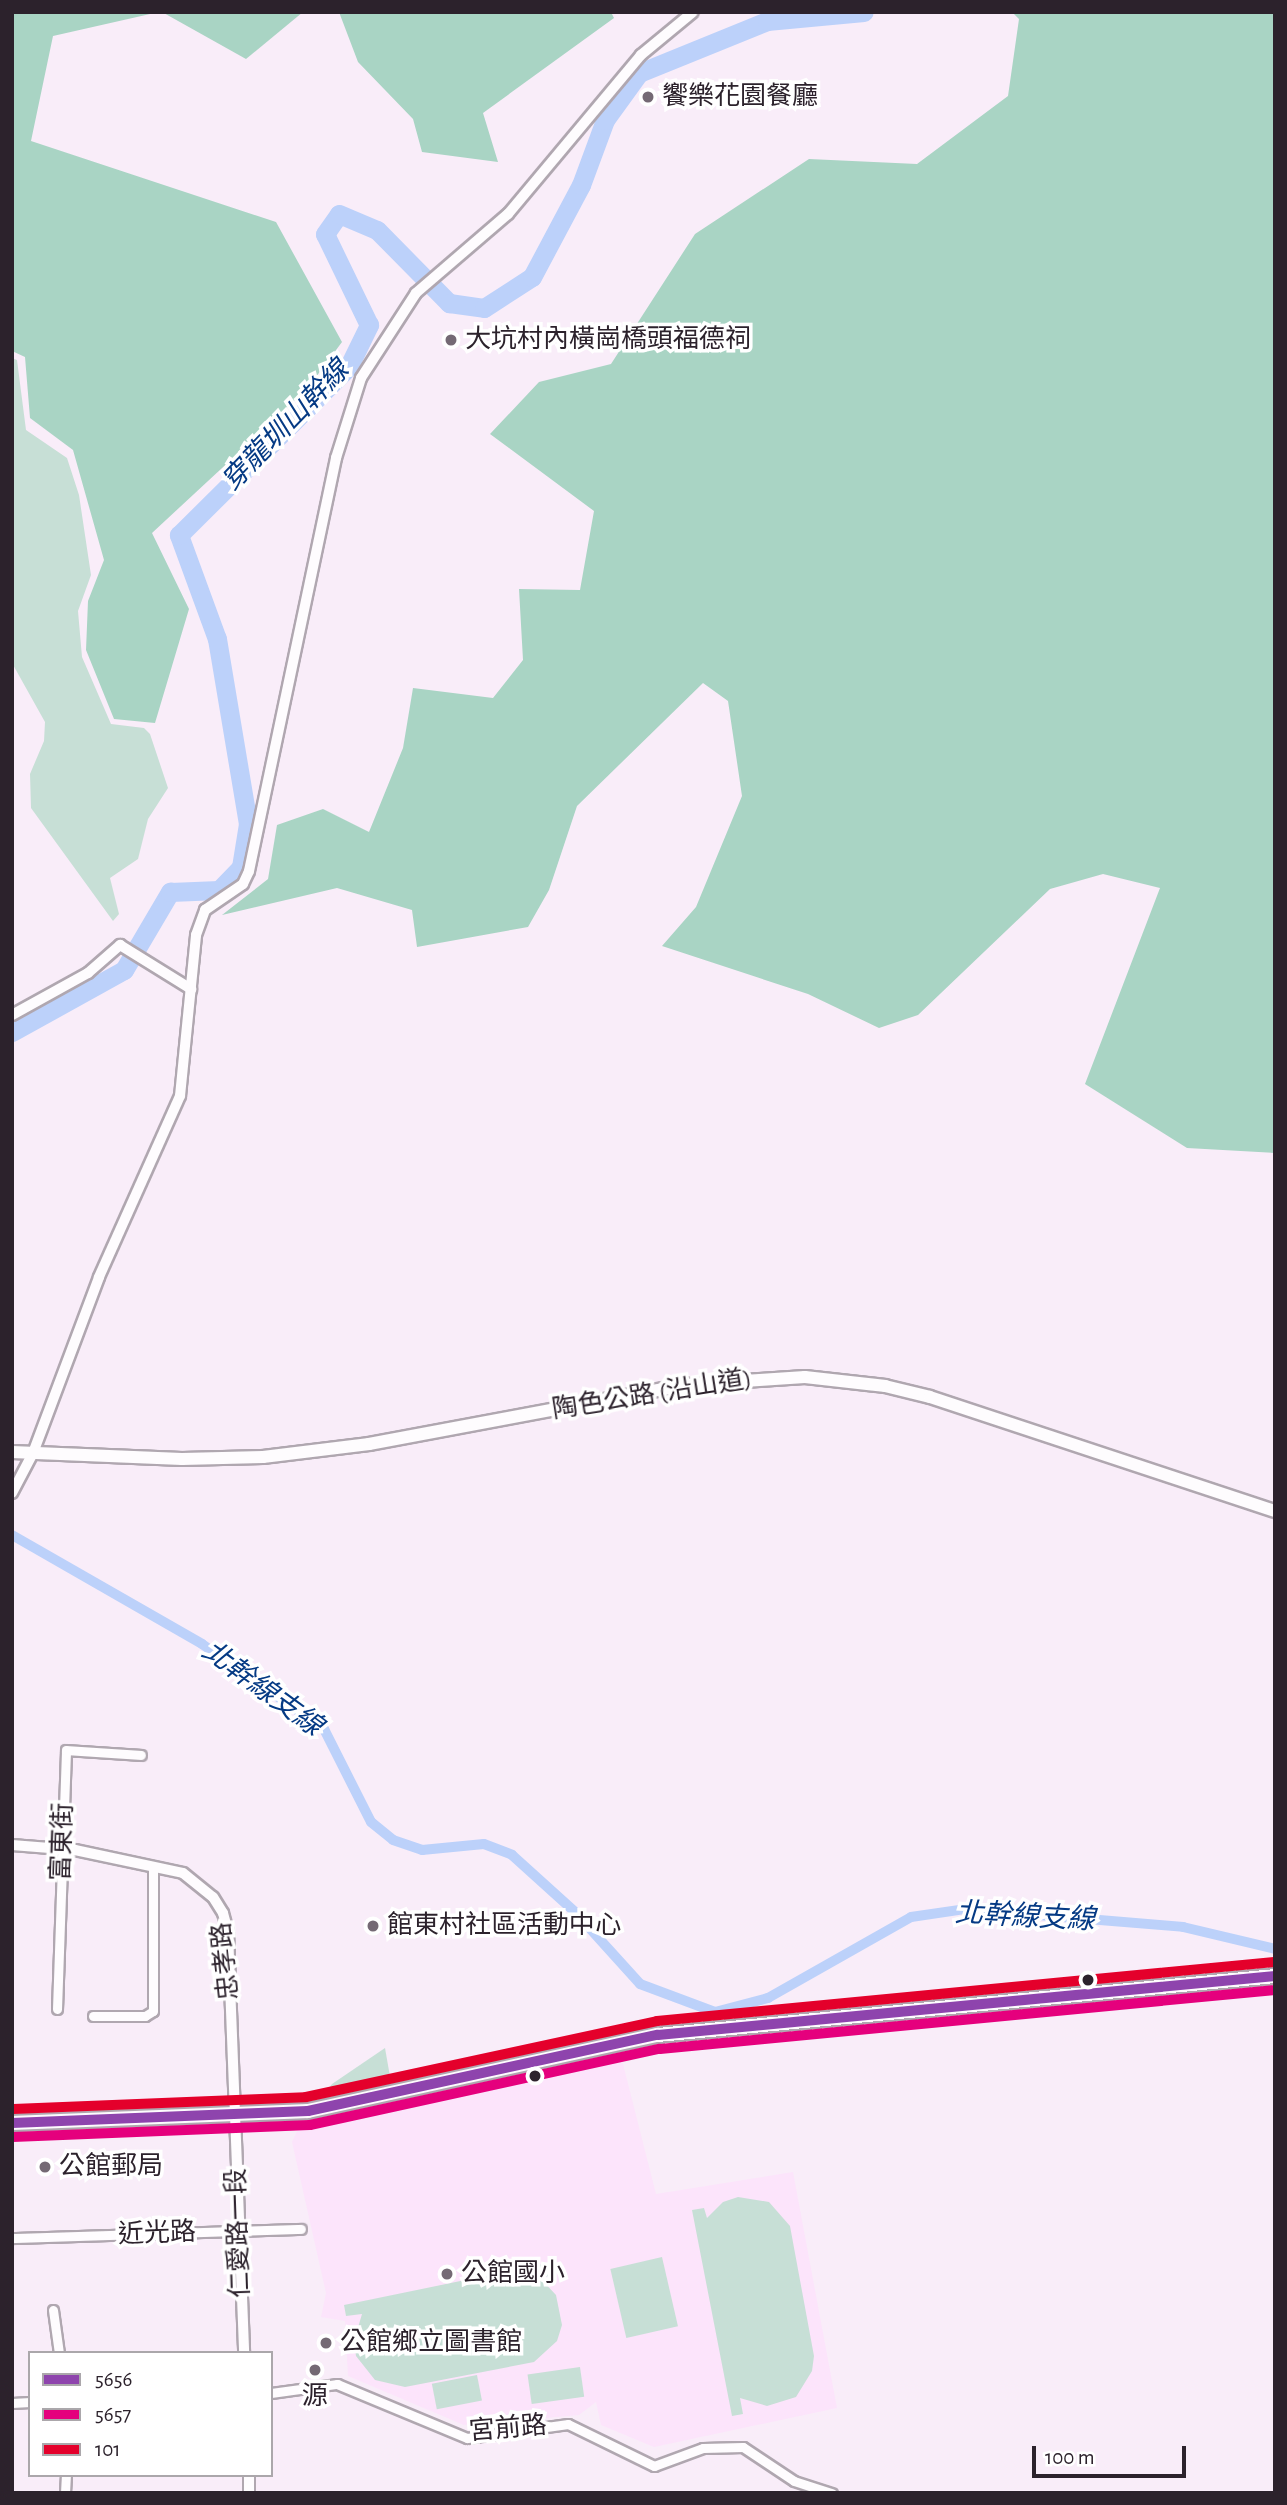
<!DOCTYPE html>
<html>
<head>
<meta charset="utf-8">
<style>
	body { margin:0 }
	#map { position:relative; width:1287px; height:2505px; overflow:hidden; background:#f9edf9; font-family:"Alegreya Sans","Noto Sans TC",sans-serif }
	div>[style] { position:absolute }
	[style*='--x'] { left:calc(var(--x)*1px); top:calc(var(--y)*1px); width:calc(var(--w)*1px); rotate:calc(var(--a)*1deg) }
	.built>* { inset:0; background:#fce4fb }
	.green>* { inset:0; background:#c7dfd6; transform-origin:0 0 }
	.forest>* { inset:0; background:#a9d4c4 }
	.canal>* { height:10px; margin:-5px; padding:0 5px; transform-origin:5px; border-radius:5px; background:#bcd1fa }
	.river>* { height:19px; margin:-9.5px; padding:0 9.5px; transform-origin:9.5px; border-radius:9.5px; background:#bcd1fa }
	.roads { filter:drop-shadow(2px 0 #b0a7b0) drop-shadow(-2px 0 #b0a7b0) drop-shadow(0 2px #b0a7b0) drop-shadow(0 -2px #b0a7b0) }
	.minor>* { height:9px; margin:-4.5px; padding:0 4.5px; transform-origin:4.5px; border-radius:4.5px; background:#fefcfe }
	.tertiary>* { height:10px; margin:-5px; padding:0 5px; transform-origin:5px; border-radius:5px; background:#fefcfe }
	.secondary>* { height:12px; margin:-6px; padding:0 6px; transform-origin:6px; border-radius:6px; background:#fefcfe }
	.primary>* { height:14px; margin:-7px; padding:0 7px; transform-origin:7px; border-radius:7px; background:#fefcfe }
	.bus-1>* { height:10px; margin:-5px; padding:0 5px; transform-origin:5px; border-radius:5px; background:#8e44ad }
	.bus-2>* { height:10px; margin:-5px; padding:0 5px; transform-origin:5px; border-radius:5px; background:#e5007d }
	.bus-3>* { height:10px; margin:-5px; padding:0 5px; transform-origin:5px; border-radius:5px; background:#e4002b }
	.dots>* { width:19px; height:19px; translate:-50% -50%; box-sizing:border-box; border:4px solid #fff; border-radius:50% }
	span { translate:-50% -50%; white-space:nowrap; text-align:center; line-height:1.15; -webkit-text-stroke:7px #fff; paint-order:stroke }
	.poi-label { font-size:26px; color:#2c222c }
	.left { translate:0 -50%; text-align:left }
	.street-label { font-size:26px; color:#2c222c }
	.water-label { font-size:28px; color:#053a84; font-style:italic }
	.frame { position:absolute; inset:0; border:14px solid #2c222c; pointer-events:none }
	.legend { position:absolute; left:28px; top:2351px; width:245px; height:126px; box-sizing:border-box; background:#fff; border:2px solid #aba7ab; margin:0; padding:9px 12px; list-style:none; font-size:21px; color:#2c222c }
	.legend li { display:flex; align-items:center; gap:14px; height:35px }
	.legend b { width:35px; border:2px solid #aba7ab }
	.scale { position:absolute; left:1032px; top:2446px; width:154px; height:32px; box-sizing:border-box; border:4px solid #2c222c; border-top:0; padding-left:9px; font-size:21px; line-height:24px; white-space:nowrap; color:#2c222c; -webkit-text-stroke:5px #fff; paint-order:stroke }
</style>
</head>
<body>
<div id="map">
	<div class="built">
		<div style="clip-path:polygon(621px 2056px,656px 2194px,793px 2172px,837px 2408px,654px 2447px,601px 2425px,596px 2402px,579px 2415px,464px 2425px,348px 2376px,345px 2321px,321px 2317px,326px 2293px,292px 2142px,300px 2125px,498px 2087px)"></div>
	</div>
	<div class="green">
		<div style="clip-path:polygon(12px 358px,17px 360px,26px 430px,67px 458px,79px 495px,91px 575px,78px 611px,82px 657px,111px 724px,144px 728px,150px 734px,168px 788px,148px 819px,138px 859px,110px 878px,119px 914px,113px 921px,31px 808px,30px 774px,44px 741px,45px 722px,12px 663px)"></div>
		<div style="clip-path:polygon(385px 2048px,392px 2088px,321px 2099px,332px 2084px)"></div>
		<div style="clip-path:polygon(738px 2197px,769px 2202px,790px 2226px,814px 2356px,812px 2371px,796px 2397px,767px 2406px,740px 2398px,743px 2414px,732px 2416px,692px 2210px,704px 2208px,707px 2218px,723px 2202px)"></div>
		<div style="left:662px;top:2257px;width:71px;height:53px;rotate:77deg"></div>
		<div style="clip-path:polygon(548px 2263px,550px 2276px,540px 2278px,556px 2295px,562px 2325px,557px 2341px,534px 2362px,405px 2387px,375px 2380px,356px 2356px,354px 2341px,362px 2314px,346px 2316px,344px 2305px)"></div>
		<div style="left:580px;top:2367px;width:30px;height:53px;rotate:82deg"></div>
		<div style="left:477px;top:2375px;width:26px;height:46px;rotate:79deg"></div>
	</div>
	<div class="forest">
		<div style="clip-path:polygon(12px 12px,159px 12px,53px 36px,31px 141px,276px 222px,342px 342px,307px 389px,152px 533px,189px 609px,155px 723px,114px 719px,86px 650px,88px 601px,104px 560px,73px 450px,30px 418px,25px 357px,12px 351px)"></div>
		<div style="clip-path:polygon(162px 12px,303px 12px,246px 59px)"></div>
		<div style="clip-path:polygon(339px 12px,611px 12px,614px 18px,483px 113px,498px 162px,422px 152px,413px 119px,358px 62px)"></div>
		<div style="clip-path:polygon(1012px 12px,1275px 12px,1275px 1153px,1187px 1148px,1085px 1084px,1160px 888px,1103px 874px,1050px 889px,918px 1015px,879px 1028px,808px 994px,662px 946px,696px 907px,742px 796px,728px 701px,703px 683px,577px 806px,549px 890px,528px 927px,417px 947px,412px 910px,337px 888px,222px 915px,268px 879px,277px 825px,323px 809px,369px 832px,403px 748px,413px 688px,493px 698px,523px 660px,519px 589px,580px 590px,594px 511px,490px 434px,539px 382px,611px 364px,695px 234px,809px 159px,917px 164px,1008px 96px,1019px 19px)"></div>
	</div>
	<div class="canal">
		<div style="--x:12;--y:1535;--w:219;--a:29.8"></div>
		<div style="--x:202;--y:1644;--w:149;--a:34.9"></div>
		<div style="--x:324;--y:1729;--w:104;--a:63.2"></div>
		<div style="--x:371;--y:1822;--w:28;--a:39"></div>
		<div style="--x:393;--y:1840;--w:31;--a:19"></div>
		<div style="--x:422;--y:1850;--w:62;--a:-5.5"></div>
		<div style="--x:484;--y:1844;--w:30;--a:21"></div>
		<div style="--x:512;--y:1855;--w:85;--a:42.1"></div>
		<div style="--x:575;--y:1912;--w:97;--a:47.9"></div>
		<div style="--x:640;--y:1984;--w:80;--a:20.5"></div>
		<div style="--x:715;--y:2012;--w:55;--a:-14.8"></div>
		<div style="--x:768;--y:1998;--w:164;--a:-29.5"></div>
		<div style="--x:911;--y:1917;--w:56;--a:-8.3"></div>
		<div style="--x:966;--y:1909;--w:218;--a:4.7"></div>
		<div style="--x:1183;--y:1927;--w:95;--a:13.4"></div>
	</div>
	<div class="river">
		<div style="--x:12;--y:1032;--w:128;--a:-29"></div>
		<div style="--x:124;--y:970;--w:91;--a:-59.5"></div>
		<div style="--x:170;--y:892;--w:49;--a:-2.3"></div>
		<div style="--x:219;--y:890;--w:32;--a:-46"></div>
		<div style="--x:241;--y:867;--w:44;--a:-80.8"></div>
		<div style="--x:248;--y:824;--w:188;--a:-99.5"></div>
		<div style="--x:217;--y:639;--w:111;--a:-110.1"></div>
		<div style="--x:179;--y:535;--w:240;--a:-44.8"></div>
		<div style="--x:349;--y:366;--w:46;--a:-64"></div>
		<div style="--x:369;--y:325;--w:101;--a:-115.8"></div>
		<div style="--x:325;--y:234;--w:24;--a:-55"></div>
		<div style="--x:339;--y:214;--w:41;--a:22.8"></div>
		<div style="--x:377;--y:230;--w:103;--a:45.4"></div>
		<div style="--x:449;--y:303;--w:35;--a:8"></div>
		<div style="--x:484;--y:308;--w:57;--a:-32.9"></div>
		<div style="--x:532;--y:277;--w:104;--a:-62"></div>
		<div style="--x:581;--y:185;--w:69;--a:-69.7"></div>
		<div style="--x:605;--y:120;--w:58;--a:-54.1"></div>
		<div style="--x:639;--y:73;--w:138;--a:-22.1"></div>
		<div style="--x:767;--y:21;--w:97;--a:-5.3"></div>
	</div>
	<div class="roads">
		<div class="minor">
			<div style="--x:57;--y:2009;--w:259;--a:-88"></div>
			<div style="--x:66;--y:1750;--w:75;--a:3.8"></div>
			<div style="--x:93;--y:2016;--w:52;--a:0"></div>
			<div style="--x:145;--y:2016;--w:9;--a:-32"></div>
			<div style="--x:153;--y:2011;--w:144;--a:-90"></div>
			<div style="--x:12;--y:2238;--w:289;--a:-1.8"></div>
			<div style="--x:53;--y:2310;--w:43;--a:82.1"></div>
			<div style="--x:271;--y:2393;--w:67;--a:-7.8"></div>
			<div style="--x:337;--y:2384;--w:141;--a:22.6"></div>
			<div style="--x:467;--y:2438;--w:102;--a:-7.9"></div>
			<div style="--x:568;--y:2424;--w:96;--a:26"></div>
			<div style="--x:654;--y:2466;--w:52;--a:-20.2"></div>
			<div style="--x:703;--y:2448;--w:40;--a:-1.4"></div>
			<div style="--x:743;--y:2447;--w:61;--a:33.7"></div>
			<div style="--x:794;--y:2481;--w:40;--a:18"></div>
			<div style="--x:12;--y:2403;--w:18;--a:-3"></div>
			<div style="--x:65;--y:2493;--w:18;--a:-87"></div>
		</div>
		<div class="tertiary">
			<div style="--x:12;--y:1015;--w:87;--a:-28.9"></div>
			<div style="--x:88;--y:973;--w:43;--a:-41.2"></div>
			<div style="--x:120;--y:945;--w:84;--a:31.8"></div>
			<div style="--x:12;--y:1493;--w:45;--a:-62.3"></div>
			<div style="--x:33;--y:1453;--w:188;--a:-69.4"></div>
			<div style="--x:99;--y:1277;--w:198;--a:-65.9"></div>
			<div style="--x:180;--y:1096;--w:162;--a:-84.3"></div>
			<div style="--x:196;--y:935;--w:27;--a:-70"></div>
			<div style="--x:205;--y:910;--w:46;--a:-34.4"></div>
			<div style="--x:243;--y:884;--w:14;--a:-65"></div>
			<div style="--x:249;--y:871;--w:422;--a:-78.1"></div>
			<div style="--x:336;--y:458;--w:84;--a:-72.6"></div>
			<div style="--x:361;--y:378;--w:101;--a:-57.1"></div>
			<div style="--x:416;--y:293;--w:121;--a:-40.7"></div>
			<div style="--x:508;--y:214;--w:207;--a:-50.1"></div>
			<div style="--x:641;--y:55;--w:67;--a:-39.6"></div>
			<div style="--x:12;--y:1845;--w:63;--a:4.5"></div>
			<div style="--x:75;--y:1850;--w:110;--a:12"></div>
			<div style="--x:183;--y:1873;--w:38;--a:39"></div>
			<div style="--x:213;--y:1897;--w:19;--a:58"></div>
			<div style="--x:223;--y:1913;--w:20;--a:75"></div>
			<div style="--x:228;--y:1932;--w:421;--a:87.8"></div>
			<div style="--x:249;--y:2475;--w:18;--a:90"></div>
		</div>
		<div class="secondary">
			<div style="--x:12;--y:1452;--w:170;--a:2.4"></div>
			<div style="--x:182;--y:1459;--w:81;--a:-1.4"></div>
			<div style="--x:263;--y:1457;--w:107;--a:-7"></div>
			<div style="--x:369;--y:1444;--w:320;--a:-10.6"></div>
			<div style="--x:684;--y:1385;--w:121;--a:-3.8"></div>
			<div style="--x:805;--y:1377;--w:81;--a:6.4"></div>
			<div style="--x:885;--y:1386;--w:46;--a:13.7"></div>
			<div style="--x:930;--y:1397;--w:363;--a:18.3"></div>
		</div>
		<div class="primary">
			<div style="--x:12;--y:2123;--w:296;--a:-2.3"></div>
			<div style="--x:308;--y:2111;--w:358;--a:-12.3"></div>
			<div style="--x:658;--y:2035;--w:620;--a:-5.46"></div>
		</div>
	</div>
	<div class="bus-1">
		<div style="--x:12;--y:2123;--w:296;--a:-2.3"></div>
		<div style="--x:308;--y:2111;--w:358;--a:-12.3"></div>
		<div style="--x:658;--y:2035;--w:620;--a:-5.46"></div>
	</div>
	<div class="bus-2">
		<div style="--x:13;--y:2137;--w:297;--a:-2.3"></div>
		<div style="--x:310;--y:2125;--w:358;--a:-12.3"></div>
		<div style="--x:660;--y:2049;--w:618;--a:-5.48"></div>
	</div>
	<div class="bus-3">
		<div style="--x:12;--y:2109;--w:294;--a:-2.3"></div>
		<div style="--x:306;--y:2097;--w:359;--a:-12.2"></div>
		<div style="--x:657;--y:2021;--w:620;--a:-5.46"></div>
	</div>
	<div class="dots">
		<div style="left:648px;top:97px;background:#746974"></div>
		<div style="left:451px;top:340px;background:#746974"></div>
		<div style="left:373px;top:1926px;background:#746974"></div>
		<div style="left:1088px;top:1980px;background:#2c222c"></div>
		<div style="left:535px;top:2076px;background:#2c222c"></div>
		<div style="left:45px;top:2167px;background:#746974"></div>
		<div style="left:447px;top:2274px;background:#746974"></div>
		<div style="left:326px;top:2343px;background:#746974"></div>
		<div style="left:315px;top:2370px;background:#746974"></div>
	</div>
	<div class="poi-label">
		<span class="left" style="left:662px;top:97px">饗樂花園餐廳</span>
		<span class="left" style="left:465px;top:340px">大坑村內橫崗橋頭福德祠</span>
		<span class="left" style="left:387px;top:1926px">館東村社區活動中心</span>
		<span class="left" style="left:59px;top:2167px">公館郵局</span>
		<span class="left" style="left:461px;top:2274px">公館國小</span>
		<span class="left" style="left:340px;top:2343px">公館鄉立圖書館</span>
		<span style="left:315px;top:2397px">源</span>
	</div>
	<div class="street-label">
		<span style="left:652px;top:1395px;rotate:-9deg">陶色公路 (沿山道)</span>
		<span style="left:63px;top:1842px;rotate:-88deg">富東街</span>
		<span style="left:226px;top:1961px;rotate:-96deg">忠孝路</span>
		<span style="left:239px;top:2233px;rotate:-92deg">仁愛路一段</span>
		<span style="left:157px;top:2234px;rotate:-2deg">近光路</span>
		<span style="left:508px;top:2429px;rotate:-5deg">宮前路</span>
	</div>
	<div class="water-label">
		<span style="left:286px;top:426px;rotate:-46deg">穿龍圳山幹線</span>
		<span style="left:262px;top:1689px;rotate:36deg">北幹線支線</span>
		<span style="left:1025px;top:1917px;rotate:3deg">北幹線支線</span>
	</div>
	<div class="frame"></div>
	<ul class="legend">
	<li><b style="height:9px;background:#8e44ad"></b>5656</li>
	<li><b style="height:9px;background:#e5007d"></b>5657</li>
	<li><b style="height:9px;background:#e4002b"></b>101</li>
	</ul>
	<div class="scale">100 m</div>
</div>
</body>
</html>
